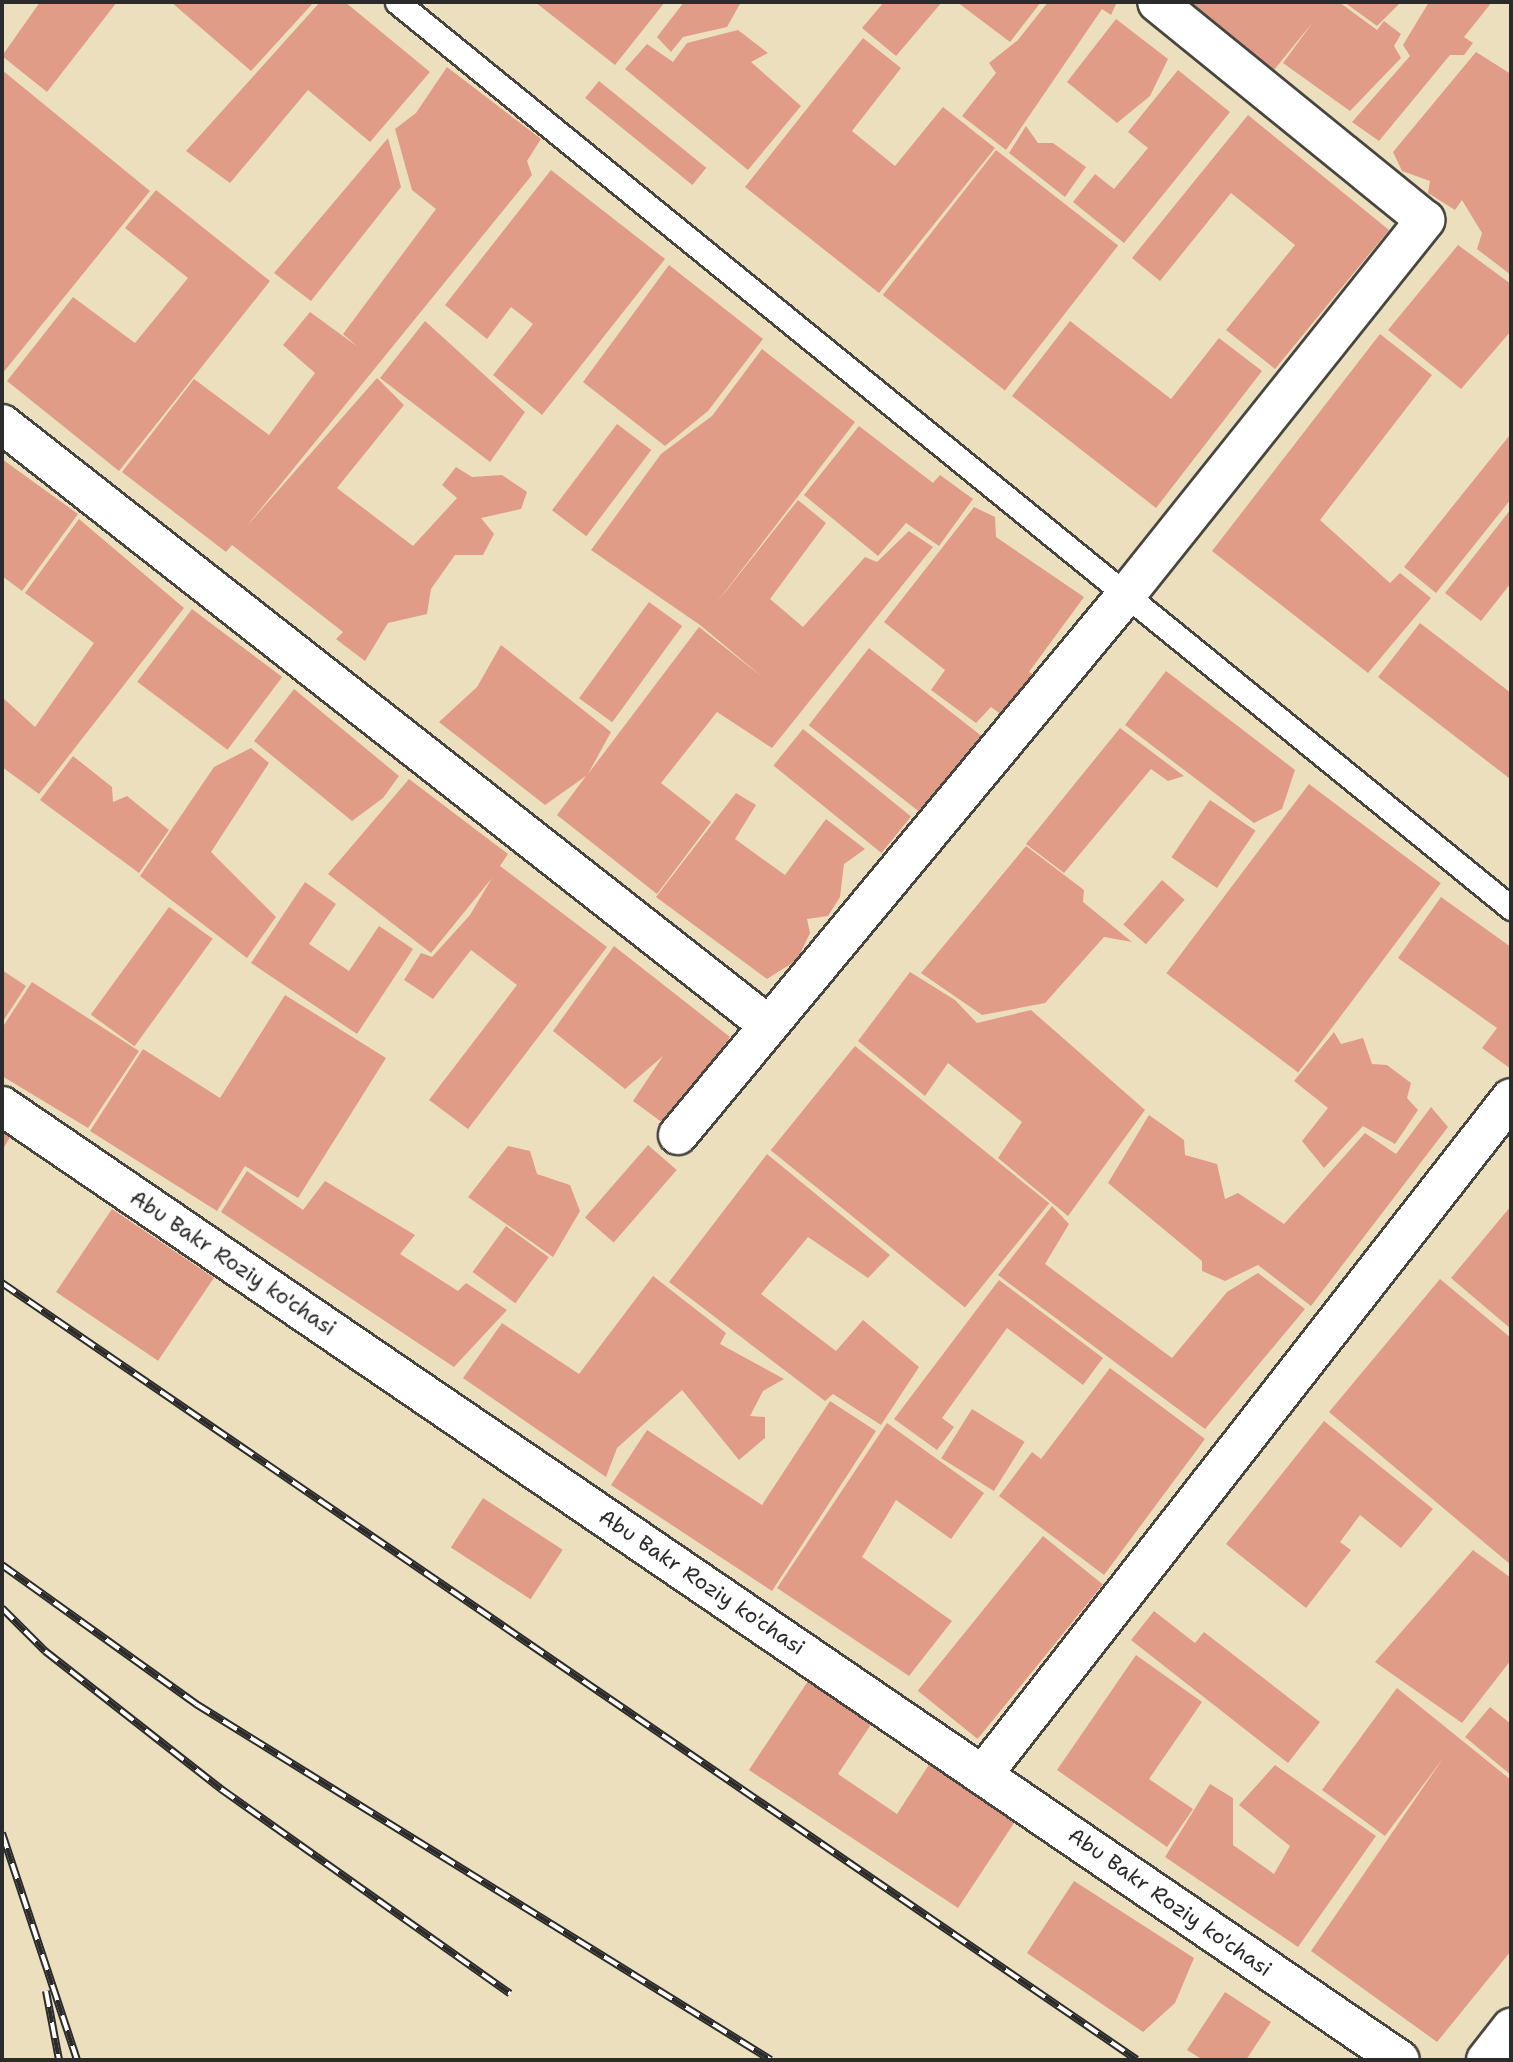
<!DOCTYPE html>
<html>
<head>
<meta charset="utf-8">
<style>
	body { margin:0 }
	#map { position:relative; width:1513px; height:2062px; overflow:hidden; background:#ecdfbe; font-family:"Shantell Sans",sans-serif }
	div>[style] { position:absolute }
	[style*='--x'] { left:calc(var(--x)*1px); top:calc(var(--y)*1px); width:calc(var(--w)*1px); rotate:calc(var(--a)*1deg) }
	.building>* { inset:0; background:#e19c88; transform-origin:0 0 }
	.roads { filter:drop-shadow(2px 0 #484641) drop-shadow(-2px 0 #484641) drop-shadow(0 2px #484641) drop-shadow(0 -2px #484641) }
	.lane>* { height:23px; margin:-11.5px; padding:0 11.5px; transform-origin:11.5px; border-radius:11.5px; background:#fff }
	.street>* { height:38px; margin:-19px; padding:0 19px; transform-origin:19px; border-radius:19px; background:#fff }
	.rail>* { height:8px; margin-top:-4px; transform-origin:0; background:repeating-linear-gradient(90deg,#fff 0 16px,#2b2b2b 0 32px); box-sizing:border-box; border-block:2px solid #2b2b2b }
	span { translate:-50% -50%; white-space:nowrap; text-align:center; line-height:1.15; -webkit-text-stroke:5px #fff; paint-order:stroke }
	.street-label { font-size:21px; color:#2b2b2b }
	.frame { position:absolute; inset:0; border:4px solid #2b2b2b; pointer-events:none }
</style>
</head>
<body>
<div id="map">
	<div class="building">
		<div style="clip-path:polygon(40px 2px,117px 2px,47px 92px,2px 56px)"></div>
		<div style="clip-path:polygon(171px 2px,314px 2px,251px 71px)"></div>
		<div style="clip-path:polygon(320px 2px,345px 2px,430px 72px,370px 142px,308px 90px,230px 183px,186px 151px)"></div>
		<div style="clip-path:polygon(535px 2px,665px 2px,615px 65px)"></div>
		<div style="clip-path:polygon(684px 2px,741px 2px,727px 27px,683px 37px,671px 52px,657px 37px)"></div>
		<div style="clip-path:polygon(884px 2px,942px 2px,896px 56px,862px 28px)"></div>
		<div style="clip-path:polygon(957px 2px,1041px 2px,1010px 42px)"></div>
		<div style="clip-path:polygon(1048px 2px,1117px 2px,1111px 15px,1102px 9px,1006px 150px,962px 116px,996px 73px,989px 63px,1018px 40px)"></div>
		<div style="clip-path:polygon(1190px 2px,1339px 2px,1377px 30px,1384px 21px,1401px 34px,1394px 46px,1401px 58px,1350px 111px,1283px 63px,1313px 22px,1274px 70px)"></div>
		<div style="clip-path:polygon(1344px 2px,1401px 2px,1377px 26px)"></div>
		<div style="clip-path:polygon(1429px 2px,1492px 2px,1464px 37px,1473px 43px,1464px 55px,1450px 55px,1379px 141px,1352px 122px,1410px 56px,1403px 45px)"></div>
		<div style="clip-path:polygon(1116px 19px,1168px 59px,1150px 96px,1117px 123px,1067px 82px)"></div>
		<div style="clip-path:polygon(738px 30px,768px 53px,751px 62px,801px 106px,748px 170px,625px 69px,647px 44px,673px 62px,687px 43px)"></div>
		<div style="clip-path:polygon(863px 38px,901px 68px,852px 131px,895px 166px,943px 107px,995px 148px,879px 293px,745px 187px)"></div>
		<div style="clip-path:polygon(1476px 52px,1511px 74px,1511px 275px,1477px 249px,1482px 233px,1462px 200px,1455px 210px,1428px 193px,1430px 181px,1402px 171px,1393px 152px)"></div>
		<div style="clip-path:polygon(447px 67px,541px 139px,527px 161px,532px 175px,246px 527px,377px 378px,404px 405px,337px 488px,413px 546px,457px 498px,442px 485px,456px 467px,472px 477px,502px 475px,527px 492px,521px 509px,481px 518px,494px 534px,483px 555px,455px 555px,431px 589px,427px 614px,388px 623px,365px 661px,336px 639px,343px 632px,232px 545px,226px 552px,122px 472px,194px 379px,269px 435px,315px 373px,283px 345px,310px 312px,358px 347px,343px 334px,436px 209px,412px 190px,395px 129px,416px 113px)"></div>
		<div style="clip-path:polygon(2px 70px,150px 191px,2px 374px)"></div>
		<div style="clip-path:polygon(1178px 70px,1230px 112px,1124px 243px,1073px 202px,1095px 174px,1114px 189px,1148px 148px,1128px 132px)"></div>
		<div style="left:599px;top:81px;width:138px;height:22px;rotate:39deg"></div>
		<div style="clip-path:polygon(1248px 115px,1389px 230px,1275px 369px,1226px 330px,1295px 245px,1231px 193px,1160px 281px,1132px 258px)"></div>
		<div style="clip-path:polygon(1026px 126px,1038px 143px,1053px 143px,1086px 167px,1065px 197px,1009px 153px)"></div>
		<div style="clip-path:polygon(388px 138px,401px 187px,311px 301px,274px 273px)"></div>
		<div style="left:996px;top:150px;width:155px;height:184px;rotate:38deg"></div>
		<div style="clip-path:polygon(551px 170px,665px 259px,542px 415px,493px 375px,533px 324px,511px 307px,487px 339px,445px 305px)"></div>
		<div style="clip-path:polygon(156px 190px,270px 281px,119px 471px,7px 381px,73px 297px,135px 343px,188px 278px,125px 228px)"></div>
		<div style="clip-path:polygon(1458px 245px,1511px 284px,1511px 331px,1461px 389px,1388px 330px)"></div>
		<div style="clip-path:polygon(669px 265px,763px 339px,708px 411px,665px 446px,583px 382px)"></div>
		<div style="clip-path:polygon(425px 321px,525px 412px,490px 462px,380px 378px)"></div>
		<div style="clip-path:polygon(1070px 321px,1171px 399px,1219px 338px,1262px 371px,1156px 508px,1012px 396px)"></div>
		<div style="clip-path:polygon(1380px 334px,1432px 375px,1320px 520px,1390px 583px,1400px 573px,1431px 598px,1368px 673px,1212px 551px)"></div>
		<div style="clip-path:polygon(762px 349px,855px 422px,714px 606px,798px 500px,826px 523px,770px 599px,803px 627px,865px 557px,877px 562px,909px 531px,933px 547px,772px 748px,717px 712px,661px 783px,711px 822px,657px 894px,557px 815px,586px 776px,545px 805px,439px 722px,477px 687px,501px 645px,611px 732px,588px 774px,699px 627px,765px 679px,700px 625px,591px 550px,661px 454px,712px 416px)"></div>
		<div style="left:617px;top:424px;width:43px;height:108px;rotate:37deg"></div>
		<div style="clip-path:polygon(859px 426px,933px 483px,940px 475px,973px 499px,939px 546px,906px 523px,878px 556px,804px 495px)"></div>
		<div style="clip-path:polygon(1509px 436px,1511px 499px,1436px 593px,1404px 567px)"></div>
		<div style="clip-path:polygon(2px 459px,78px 514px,22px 591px,2px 576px)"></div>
		<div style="clip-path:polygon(974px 507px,995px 517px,996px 537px,1084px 597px,1029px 672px,1044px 679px,1010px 721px,991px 707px,976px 723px,931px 690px,945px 670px,884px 622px)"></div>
		<div style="clip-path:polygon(1511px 509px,1511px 583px,1481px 621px,1445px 593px)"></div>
		<div style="clip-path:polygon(79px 519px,184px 608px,39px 794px,2px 767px,2px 697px,35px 727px,94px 643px,25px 593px)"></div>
		<div style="left:649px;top:602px;width:41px;height:119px;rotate:36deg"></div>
		<div style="left:192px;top:609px;width:113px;height:91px;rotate:37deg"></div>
		<div style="clip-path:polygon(1420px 623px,1511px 693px,1509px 778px,1378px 677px)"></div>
		<div style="left:869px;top:648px;width:149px;height:98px;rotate:38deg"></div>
		<div style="clip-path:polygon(1166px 671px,1295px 770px,1282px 809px,1254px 823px,1125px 725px)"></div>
		<div style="clip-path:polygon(294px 689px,399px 776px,383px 798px,352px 821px,254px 741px)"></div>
		<div style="clip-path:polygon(1120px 728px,1184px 776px,1168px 781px,1151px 769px,1064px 873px,1026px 844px)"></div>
		<div style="left:803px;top:729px;width:139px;height:47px;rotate:39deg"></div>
		<div style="clip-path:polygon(251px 748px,269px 763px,211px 852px,276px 917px,247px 958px,140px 876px,214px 767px)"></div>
		<div style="clip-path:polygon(73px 756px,112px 787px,113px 802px,127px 796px,169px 830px,139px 873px,40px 800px)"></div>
		<div style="clip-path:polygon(409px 779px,508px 854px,500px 866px,607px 947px,468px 1129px,429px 1100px,517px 985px,471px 950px,433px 999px,404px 980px,421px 953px,432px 957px,470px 915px,492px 878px,431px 953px,328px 874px)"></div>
		<div style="left:1309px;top:784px;width:165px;height:237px;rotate:37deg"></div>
		<div style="clip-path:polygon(736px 793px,756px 805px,735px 839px,785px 875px,826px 819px,865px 849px,844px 864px,840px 897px,828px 916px,807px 919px,810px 933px,797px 960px,767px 979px,656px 897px)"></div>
		<div style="left:1210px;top:800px;width:55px;height:69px;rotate:34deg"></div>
		<div style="clip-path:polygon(1026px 846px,1084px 890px,1083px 902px,1132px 942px,1104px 937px,1045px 1003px,982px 1015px,921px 973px)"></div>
		<div style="left:1162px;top:880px;width:30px;height:59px;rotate:41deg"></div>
		<div style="clip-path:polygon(305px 882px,336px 904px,309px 944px,349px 971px,379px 926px,413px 949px,357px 1034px,251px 963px)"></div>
		<div style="clip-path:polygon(1441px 897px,1511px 947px,1511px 1069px,1482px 1048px,1497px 1028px,1398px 958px)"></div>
		<div style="left:169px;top:907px;width:54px;height:133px;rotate:36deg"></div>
		<div style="clip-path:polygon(614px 946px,730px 1037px,667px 1126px,633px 1101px,663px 1056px,625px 1089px,553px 1031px)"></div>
		<div style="clip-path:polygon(2px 970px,26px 986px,2px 1023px)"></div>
		<div style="clip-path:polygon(910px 972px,955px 1000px,977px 1023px,1031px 1010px,1145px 1110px,1068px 1216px,998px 1158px,1022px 1122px,948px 1063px,925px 1096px,858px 1041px)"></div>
		<div style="clip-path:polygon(32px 982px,139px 1051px,88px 1128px,2px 1076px,2px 1028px)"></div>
		<div style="clip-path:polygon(285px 995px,386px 1058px,298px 1198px,245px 1166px,217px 1211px,90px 1131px,143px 1049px,220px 1098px)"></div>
		<div style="clip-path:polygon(1334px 1032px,1341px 1044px,1363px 1038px,1372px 1064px,1387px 1065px,1411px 1083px,1407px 1098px,1418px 1110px,1395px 1144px,1363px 1126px,1324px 1168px,1302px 1141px,1328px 1108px,1294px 1081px)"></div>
		<div style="left:855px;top:1046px;width:250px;height:134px;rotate:39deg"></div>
		<div style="clip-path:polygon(1431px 1107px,1448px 1127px,1311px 1306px,1258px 1265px,1225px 1281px,1202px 1271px,1202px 1261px,1108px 1183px,1149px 1115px,1184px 1140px,1185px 1155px,1217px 1164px,1225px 1199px,1238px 1193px,1284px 1224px,1365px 1133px,1396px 1154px)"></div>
		<div style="clip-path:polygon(2px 1132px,10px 1137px,2px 1151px)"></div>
		<div style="left:648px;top:1145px;width:38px;height:96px;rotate:41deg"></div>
		<div style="clip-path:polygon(508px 1146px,530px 1151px,537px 1174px,570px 1185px,580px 1211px,553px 1257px,468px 1197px)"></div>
		<div style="clip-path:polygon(767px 1154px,890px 1255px,868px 1278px,808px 1237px,761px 1294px,836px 1351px,863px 1320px,919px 1367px,881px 1425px,833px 1394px,825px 1401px,669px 1282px)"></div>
		<div style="clip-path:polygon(247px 1171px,303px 1210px,325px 1181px,415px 1235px,400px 1254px,458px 1291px,466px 1283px,507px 1310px,454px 1367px,221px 1212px)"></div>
		<div style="clip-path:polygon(1052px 1206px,1069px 1224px,1045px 1264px,1172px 1358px,1227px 1292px,1258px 1273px,1305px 1309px,1205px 1429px,998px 1275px)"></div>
		<div style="clip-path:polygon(1511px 1206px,1511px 1329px,1451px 1278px)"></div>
		<div style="left:112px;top:1209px;width:123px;height:100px;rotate:34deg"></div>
		<div style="left:506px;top:1226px;width:53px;height:57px;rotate:36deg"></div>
		<div style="clip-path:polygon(653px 1276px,726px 1333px,720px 1344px,784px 1379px,763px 1391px,750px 1416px,765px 1417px,765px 1438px,739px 1460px,682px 1390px,617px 1448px,606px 1477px,463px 1378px,502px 1323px,579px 1374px)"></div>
		<div style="clip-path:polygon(1440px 1279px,1511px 1338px,1511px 1565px,1329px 1412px)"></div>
		<div style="clip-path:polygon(999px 1280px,1103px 1358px,1083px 1385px,1007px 1328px,942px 1418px,954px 1427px,937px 1450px,894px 1419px)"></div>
		<div style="clip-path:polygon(1110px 1368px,1205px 1439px,1104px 1575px,999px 1496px,1032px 1452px,1041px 1459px)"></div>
		<div style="clip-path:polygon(830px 1401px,876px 1431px,772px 1591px,611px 1485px,647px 1430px,762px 1505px)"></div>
		<div style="left:972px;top:1409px;width:62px;height:58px;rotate:32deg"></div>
		<div style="clip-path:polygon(1324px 1421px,1433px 1509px,1401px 1548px,1360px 1515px,1340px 1542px,1351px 1550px,1306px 1608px,1226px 1544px)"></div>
		<div style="clip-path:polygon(887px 1423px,984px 1493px,951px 1539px,896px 1500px,862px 1557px,952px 1621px,909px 1676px,777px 1588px)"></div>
		<div style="left:483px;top:1498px;width:95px;height:59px;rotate:33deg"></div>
		<div style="left:1043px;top:1536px;width:77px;height:199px;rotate:39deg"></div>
		<div style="clip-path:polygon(1473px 1550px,1511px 1578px,1511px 1660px,1462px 1723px,1375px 1662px)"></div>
		<div style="clip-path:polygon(1154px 1611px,1195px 1643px,1204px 1632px,1320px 1722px,1288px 1763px,1131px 1640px)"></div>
		<div style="clip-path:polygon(1136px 1655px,1202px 1702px,1149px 1779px,1193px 1809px,1167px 1847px,1057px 1770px)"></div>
		<div style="clip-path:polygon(808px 1681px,872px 1723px,838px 1774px,897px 1814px,930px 1763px,1016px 1820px,958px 1908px,749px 1770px)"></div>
		<div style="clip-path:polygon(1397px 1688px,1511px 1780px,1511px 1951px,1437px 2042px,1311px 1951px,1444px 1757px,1385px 1836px,1322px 1790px)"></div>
		<div style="clip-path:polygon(1490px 1707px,1511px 1724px,1511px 1775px,1465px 1737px)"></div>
		<div style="clip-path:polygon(1275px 1765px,1376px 1836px,1298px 1947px,1165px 1857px,1210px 1784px,1233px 1798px,1233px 1845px,1274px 1874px,1290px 1846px,1239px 1805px)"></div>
		<div style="clip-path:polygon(1074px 1881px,1194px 1958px,1175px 2003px,1143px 2032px,1027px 1953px)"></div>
		<div style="clip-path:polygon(1225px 1992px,1271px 2022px,1246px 2060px,1203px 2060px,1187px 2050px)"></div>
	</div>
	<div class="roads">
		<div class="lane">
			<div style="--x:397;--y:2;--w:1436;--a:39.12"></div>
		</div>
		<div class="street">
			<div style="--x:2;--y:424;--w:972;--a:38.11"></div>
			<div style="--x:2;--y:1106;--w:1692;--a:34.31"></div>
			<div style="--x:678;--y:1135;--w:702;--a:-50.32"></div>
			<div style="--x:1126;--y:595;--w:480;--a:-51.4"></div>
			<div style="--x:1425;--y:220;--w:345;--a:-140.9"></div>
			<div style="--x:984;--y:1773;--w:856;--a:-52.02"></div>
			<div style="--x:1486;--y:2060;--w:41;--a:-52"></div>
		</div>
	</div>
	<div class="rail">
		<div style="--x:2;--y:1283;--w:1375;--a:34.39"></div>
		<div style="--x:2;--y:1565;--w:239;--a:35.6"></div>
		<div style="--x:196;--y:1704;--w:676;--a:31.76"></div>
		<div style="--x:2;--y:1608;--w:61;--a:45"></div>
		<div style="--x:45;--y:1651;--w:224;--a:38.1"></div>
		<div style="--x:221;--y:1789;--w:354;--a:35.3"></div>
		<div style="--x:2;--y:1833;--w:239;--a:71.7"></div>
		<div style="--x:46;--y:1991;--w:70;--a:79.3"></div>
	</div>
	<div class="street-label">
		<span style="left:233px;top:1263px;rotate:34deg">Abu Bakr Roziy ko'chasi</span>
		<span style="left:702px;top:1582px;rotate:34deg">Abu Bakr Roziy ko'chasi</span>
		<span style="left:1170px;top:1902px;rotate:35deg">Abu Bakr Roziy ko'chasi</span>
	</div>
	<div class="frame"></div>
</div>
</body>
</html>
